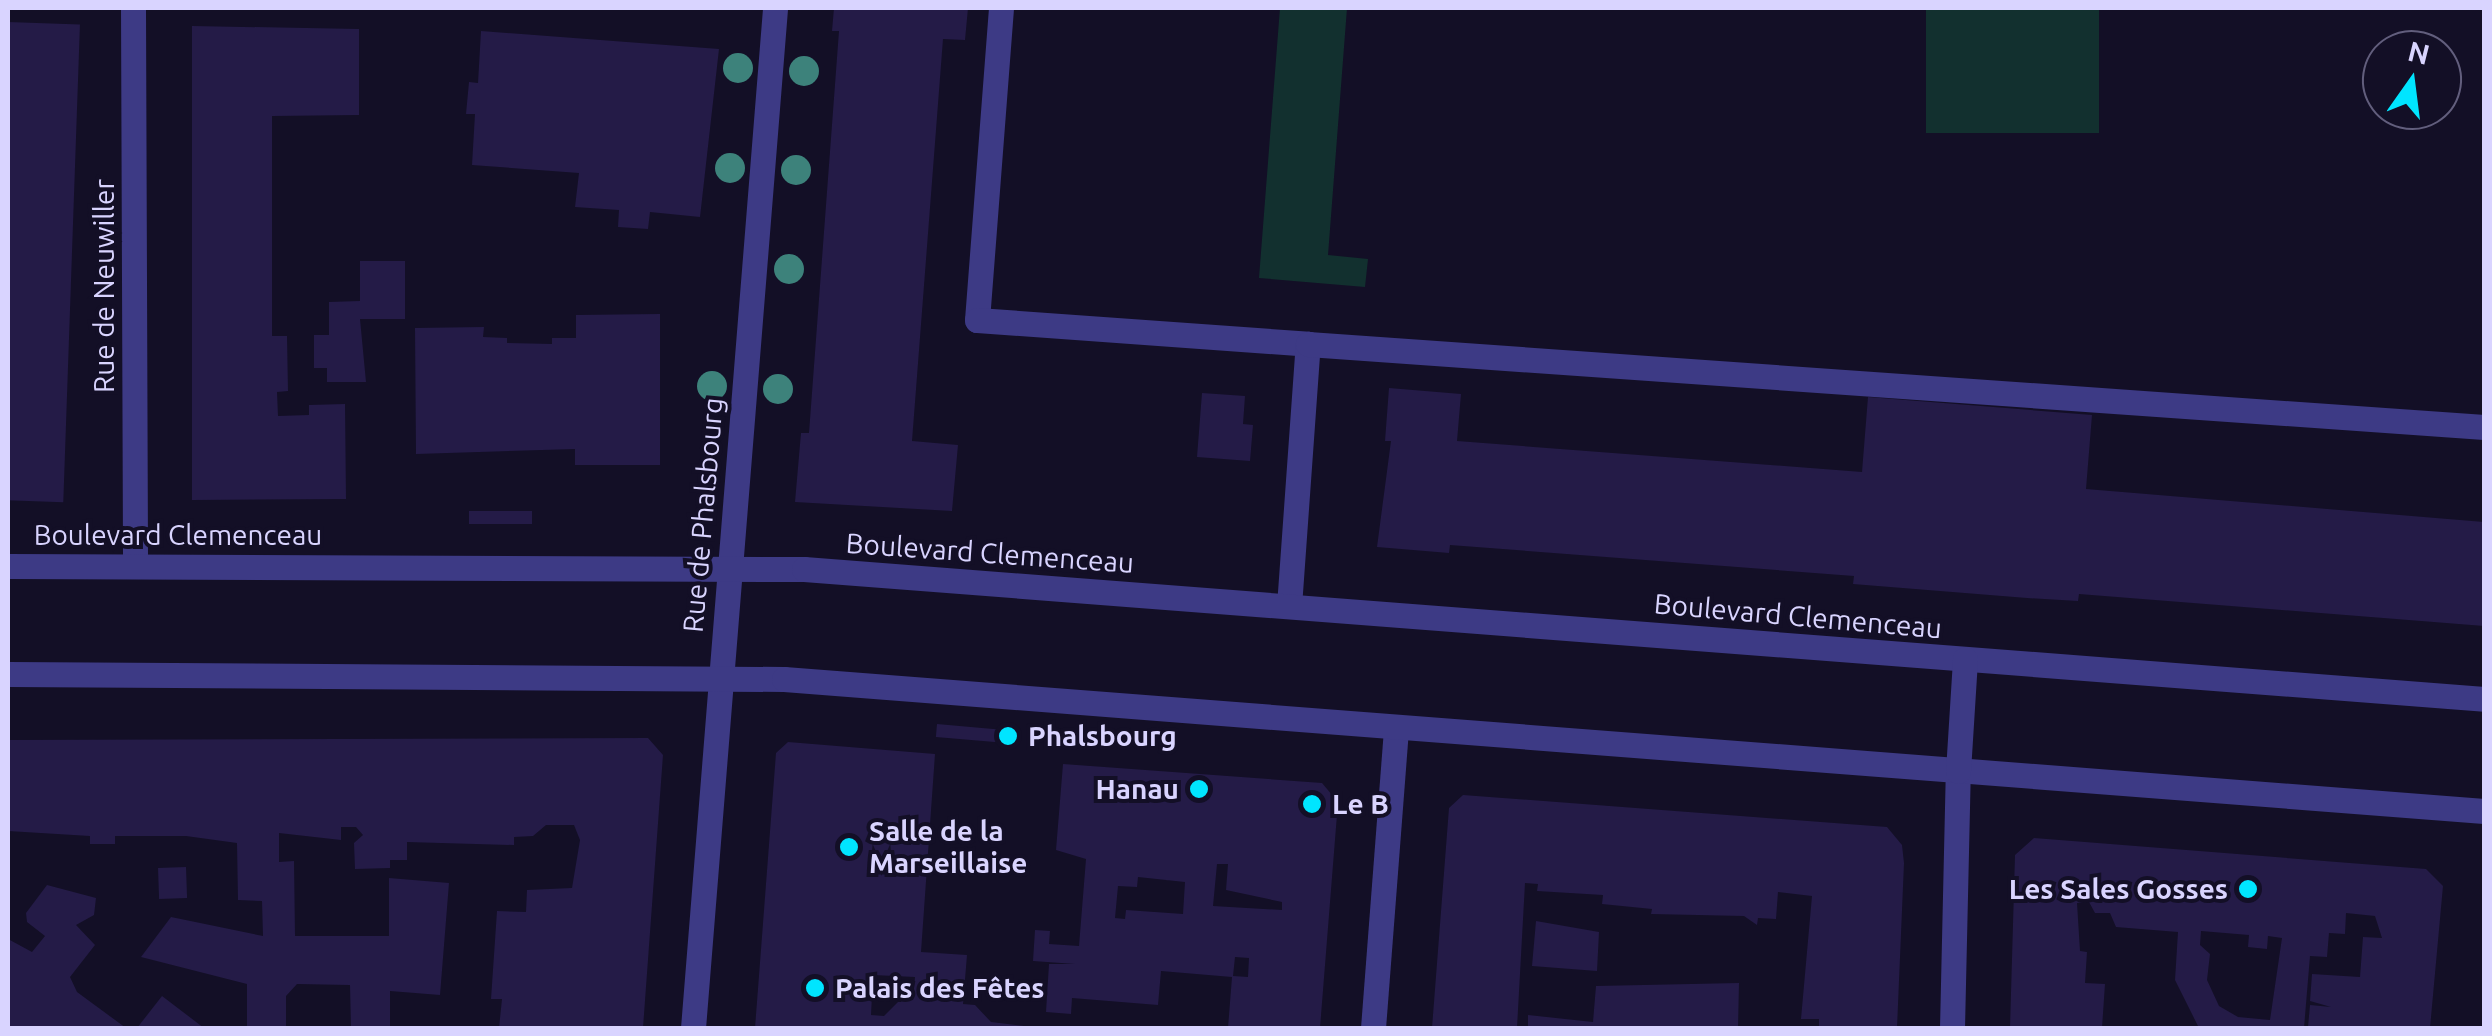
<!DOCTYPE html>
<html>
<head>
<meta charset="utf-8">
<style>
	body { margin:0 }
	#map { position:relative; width:2492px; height:1036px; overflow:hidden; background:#130f26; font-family:Ubuntu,sans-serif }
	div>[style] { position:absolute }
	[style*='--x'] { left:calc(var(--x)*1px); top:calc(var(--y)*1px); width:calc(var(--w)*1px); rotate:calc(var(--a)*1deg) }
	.green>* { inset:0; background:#12302f; transform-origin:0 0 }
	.building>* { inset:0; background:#241b47; transform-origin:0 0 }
	.service>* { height:25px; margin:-12.5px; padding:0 12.5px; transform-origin:12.5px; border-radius:12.5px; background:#3d3a85 }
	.minor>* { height:25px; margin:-12.5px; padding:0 12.5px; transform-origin:12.5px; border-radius:12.5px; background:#3d3a85 }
	.tertiary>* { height:25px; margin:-12.5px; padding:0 12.5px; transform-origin:12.5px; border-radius:12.5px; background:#3d3a85 }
	.trees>* { width:30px; height:30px; margin:-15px; border-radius:50%; background:#3d827b }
	.dots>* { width:28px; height:28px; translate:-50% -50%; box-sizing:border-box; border:5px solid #130f26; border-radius:50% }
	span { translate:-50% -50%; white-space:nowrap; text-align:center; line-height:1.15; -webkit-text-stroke:8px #130f26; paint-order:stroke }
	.street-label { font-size:28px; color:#d9d4ff }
	.poi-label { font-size:28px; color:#d9d4ff; font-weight:700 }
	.left { translate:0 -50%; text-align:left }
	.right { translate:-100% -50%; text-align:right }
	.frame { position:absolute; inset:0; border:10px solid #d9d4ff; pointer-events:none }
	.north { position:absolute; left:2362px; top:30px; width:100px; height:100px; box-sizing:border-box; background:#130f26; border:2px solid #625e7d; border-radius:50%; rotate:14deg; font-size:28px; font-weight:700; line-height:40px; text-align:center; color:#d9d4ff }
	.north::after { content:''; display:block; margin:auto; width:35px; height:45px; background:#00e5ff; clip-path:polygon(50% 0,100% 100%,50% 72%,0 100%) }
</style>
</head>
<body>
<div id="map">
	<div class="green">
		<div style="clip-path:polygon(1280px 8px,1347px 8px,1328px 255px,1368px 259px,1365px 287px,1259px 278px)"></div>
		<div style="left:1926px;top:8px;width:173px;height:125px"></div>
	</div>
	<div class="building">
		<div style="clip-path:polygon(834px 8px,968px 8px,965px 40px,943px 39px,912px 441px,958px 445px,952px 511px,795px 502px,801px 433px,809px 433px,839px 31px,832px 31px)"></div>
		<div style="left:8px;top:22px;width:72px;height:478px;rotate:2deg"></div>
		<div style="clip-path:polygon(192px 26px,359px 29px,359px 115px,272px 116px,272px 336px,287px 336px,288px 391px,277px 392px,278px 416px,309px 415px,309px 405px,345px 404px,346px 499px,192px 500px)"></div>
		<div style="clip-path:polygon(481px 31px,719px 49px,700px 217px,650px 212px,648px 229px,618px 227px,619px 210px,575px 207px,579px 173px,472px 165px,475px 114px,466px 114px,469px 82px,478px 83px)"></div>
		<div style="clip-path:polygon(360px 261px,405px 261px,405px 319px,360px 319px,366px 382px,327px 382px,327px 368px,314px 368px,314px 335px,329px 335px,329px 302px,360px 301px)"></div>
		<div style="clip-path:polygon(660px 314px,660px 465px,575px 465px,575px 449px,416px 454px,415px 328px,484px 327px,483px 337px,507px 338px,507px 343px,552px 344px,552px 338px,576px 338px,576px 315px)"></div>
		<div style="clip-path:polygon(1389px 388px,1461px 394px,1457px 441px,1862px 472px,1868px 397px,2092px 415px,2086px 489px,2484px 522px,2484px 626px,2079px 594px,2078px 601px,2027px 598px,1853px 584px,1854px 576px,1450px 545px,1449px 553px,1377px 547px,1391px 441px,1385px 441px)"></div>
		<div style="clip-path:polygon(1202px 393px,1245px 396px,1243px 424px,1253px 425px,1250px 461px,1197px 457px)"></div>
		<div style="left:469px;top:511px;width:63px;height:13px"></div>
		<div style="left:937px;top:724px;width:62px;height:13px;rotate:5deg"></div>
		<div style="clip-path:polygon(648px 738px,663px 755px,643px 1028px,499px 1028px,502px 999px,491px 999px,497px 911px,526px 912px,527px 890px,572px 888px,580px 840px,574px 825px,546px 825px,533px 836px,514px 837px,514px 845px,407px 842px,407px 860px,390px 860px,390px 868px,355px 869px,354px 843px,363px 835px,356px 827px,341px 827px,341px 840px,279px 833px,279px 862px,294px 861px,295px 936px,389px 936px,389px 878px,449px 883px,440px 995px,390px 991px,390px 1028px,351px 1028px,350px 985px,297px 984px,286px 996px,286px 1028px,247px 1028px,247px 984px,141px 957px,171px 917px,263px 936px,262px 901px,238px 900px,237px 843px,186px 836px,115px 836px,115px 844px,90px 844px,90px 836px,8px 831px,8px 740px)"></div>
		<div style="clip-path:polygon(evenodd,788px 742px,935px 754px,921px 952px,967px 955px,963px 1004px,975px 1005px,991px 1022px,1040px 1028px,755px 1028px,776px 753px,788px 742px,873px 975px,915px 977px,913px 1000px,901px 999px,884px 1016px,871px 1015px,873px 975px)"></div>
		<div style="clip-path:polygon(evenodd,1063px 764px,1322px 783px,1338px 802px,1320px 1028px,1228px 1028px,1232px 977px,1161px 971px,1158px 1005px,1072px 998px,1071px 1014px,1046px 1012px,1049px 964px,1075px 964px,1033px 961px,1035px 930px,1050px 931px,1049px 944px,1079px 946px,1086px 859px,1056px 850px,1063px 764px,1217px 864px,1228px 864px,1226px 890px,1282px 902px,1282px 910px,1213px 906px,1217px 864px,1063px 764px,1138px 877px,1185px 882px,1183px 914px,1126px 910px,1125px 919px,1115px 918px,1118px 886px,1137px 887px,1138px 877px,1063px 764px,1235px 957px,1249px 958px,1248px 977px,1233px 976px,1235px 957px)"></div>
		<div style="clip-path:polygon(1463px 795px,1887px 827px,1902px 845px,1904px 863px,1897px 1028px,1819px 1028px,1819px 1019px,1801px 1019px,1812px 896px,1778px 892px,1776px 919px,1758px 918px,1757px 925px,1744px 916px,1651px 914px,1652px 909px,1602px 904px,1603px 895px,1537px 891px,1538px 884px,1525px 883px,1517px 1028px,1432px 1028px,1449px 808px)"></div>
		<div style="clip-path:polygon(evenodd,2034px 838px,2426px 869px,2443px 886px,2430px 1028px,2308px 1027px,2310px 1005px,2331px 1007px,2310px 1001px,2312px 974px,2360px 977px,2363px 937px,2382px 938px,2375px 916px,2346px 913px,2345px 934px,2329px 933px,2327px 957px,2310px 956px,2304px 1028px,2199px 1028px,2175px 980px,2178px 932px,2116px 927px,2110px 913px,2095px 913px,2089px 902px,2077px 903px,2080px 951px,2087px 952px,2085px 983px,2105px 984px,2102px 1028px,2010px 1028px,2015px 855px,2034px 838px,2201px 931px,2249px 935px,2248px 947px,2267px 949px,2268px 936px,2282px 938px,2270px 1020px,2238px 1017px,2219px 1006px,2207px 980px,2210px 954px,2200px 945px,2201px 931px)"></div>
		<div style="left:186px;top:867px;width:31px;height:28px;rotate:88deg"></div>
		<div style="clip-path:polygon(47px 885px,96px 898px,94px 915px,76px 925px,95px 945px,70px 977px,77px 992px,126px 1028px,8px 1028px,8px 939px,32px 952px,45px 936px,27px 922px,26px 913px)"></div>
		<div style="clip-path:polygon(1536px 921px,1599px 932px,1597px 971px,1532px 966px)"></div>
		<div style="clip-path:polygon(1739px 983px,1738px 1028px,1528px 1028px,1528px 1015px,1593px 1022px,1596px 986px)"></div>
		<div style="clip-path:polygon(162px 996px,204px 1028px,137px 1028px)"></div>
	</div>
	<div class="service">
		<div style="--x:1001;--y:8;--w:313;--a:94.4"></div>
		<div style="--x:977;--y:320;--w:332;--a:4.1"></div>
		<div style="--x:1289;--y:606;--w:263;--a:-85.9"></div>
		<div style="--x:1308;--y:344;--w:1179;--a:4.04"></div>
	</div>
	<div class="minor">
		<div style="--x:133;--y:8;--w:557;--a:89.79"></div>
		<div style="--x:693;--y:1028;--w:1023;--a:-85.4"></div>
		<div style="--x:1373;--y:1028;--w:302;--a:-85.6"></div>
		<div style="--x:1952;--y:1028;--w:257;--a:-88.7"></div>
	</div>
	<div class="tertiary">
		<div style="--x:8;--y:566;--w:796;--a:0.22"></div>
		<div style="--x:804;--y:569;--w:1685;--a:4.42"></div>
		<div style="--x:8;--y:674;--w:776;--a:0.37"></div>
		<div style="--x:784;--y:679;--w:1705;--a:4.44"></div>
		<div style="--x:1958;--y:771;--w:112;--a:-86.4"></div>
	</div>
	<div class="trees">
		<div style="left:738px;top:68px"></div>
		<div style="left:804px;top:71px"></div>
		<div style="left:730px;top:168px"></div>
		<div style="left:796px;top:170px"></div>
		<div style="left:789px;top:269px"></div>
		<div style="left:712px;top:386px"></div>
		<div style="left:778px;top:389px"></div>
	</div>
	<div class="dots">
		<div style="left:1008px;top:736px;background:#00e5ff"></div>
		<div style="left:1199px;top:789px;background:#00e5ff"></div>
		<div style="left:1312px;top:804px;background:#00e5ff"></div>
		<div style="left:849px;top:847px;background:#00e5ff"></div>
		<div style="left:2248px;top:889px;background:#00e5ff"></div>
		<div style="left:815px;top:988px;background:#00e5ff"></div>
	</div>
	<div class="street-label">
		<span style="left:104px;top:286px;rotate:-90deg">Rue de Neuwiller</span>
		<span style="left:703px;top:515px;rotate:-85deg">Rue de Phalsbourg</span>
		<span style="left:178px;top:535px">Boulevard Clemenceau</span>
		<span style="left:990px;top:553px;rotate:4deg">Boulevard Clemenceau</span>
		<span style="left:1798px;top:616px;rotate:5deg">Boulevard Clemenceau</span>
	</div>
	<div class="poi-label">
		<span class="left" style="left:1028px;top:736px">Phalsbourg</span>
		<span class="right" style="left:1179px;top:789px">Hanau</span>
		<span class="left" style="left:1332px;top:804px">Le B</span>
		<span class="left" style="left:869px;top:847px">Salle de la<br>Marseillaise</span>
		<span class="right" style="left:2228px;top:889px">Les Sales Gosses</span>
		<span class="left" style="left:835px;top:988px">Palais des Fêtes</span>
	</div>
	<div class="frame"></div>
	<div class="north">N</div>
</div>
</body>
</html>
